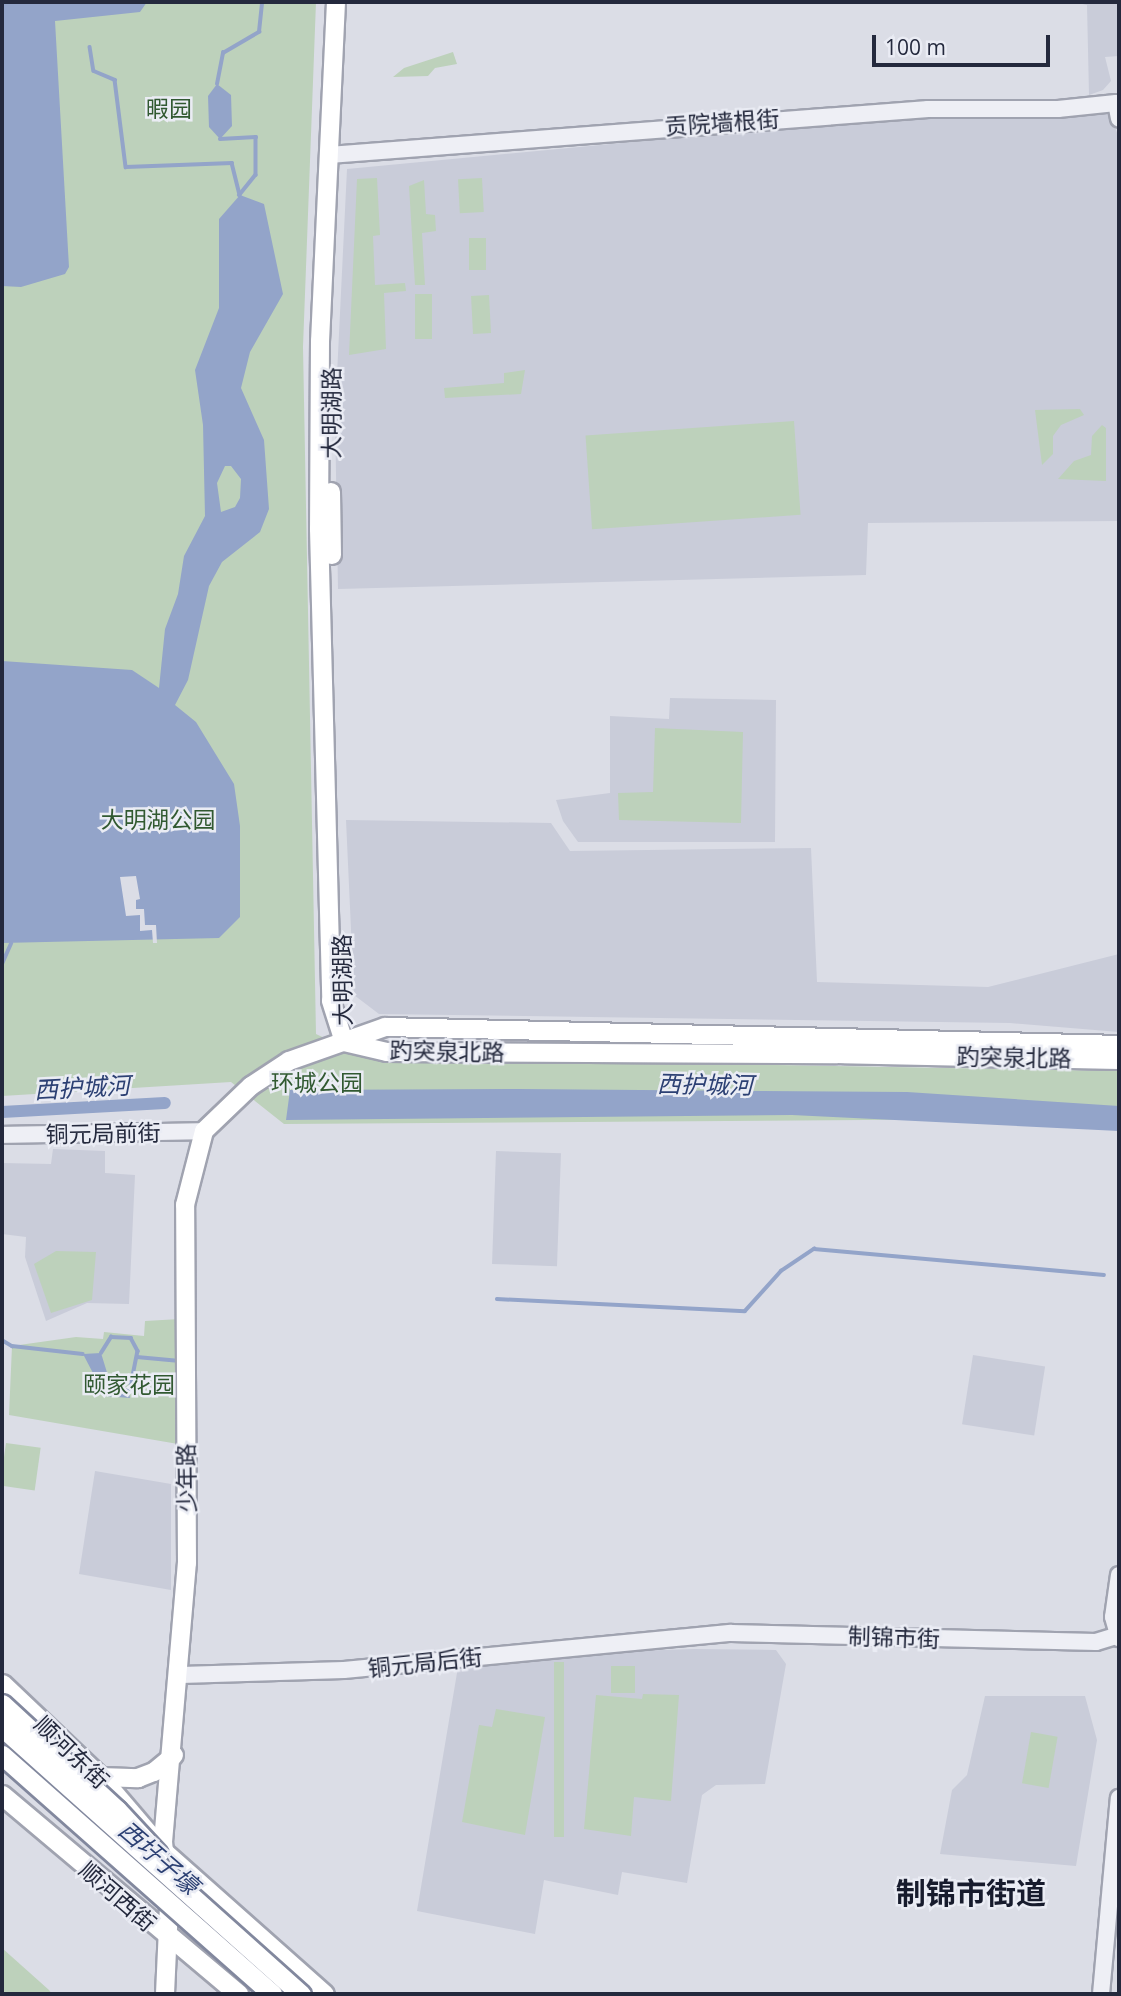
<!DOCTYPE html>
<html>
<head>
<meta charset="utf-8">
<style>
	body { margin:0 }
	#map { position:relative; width:1121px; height:1996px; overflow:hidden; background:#dbdde6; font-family:"Open Sans","Noto Sans SC",sans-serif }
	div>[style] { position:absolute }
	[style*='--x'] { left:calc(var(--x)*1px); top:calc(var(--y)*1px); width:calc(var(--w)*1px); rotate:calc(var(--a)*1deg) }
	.built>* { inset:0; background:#c9ccd9; transform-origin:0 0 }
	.green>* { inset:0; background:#bdd1bb; transform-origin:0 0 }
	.water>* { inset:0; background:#93a4c9 }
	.pier>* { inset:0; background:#dbdde6 }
	.stream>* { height:3.5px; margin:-1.75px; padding:0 1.75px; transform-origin:1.75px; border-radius:1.75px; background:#93a4c9 }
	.canal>* { height:12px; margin:-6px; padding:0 6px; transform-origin:6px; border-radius:6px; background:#93a4c9 }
	.roads { filter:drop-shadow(2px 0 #a0a3b0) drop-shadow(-2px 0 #a0a3b0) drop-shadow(0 2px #a0a3b0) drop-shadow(0 -2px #a0a3b0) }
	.tertiary>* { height:16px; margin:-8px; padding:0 8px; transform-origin:8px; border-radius:8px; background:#eeeff5 }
	.secondary>* { height:18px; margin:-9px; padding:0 9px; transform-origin:9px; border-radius:9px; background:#fff }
	.primary>* { height:19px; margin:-9.5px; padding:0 9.5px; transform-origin:9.5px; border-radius:9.5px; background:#fff }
	.bridges { filter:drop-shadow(2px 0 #82889e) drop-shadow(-2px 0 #82889e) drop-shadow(0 2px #82889e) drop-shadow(0 -2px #82889e) }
	.trunk-bridge>* { height:19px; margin:-9.5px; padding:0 9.5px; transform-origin:9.5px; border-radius:9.5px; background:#fff }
	span { translate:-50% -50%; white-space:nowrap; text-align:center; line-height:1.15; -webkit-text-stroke:5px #eaecf4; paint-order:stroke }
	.park-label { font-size:23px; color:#315931 }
	.street-label { font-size:23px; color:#24293d }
	.water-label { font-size:24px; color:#2c4073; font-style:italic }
	.district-label { font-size:30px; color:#171b2d; font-weight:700 }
	.frame { position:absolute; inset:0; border:4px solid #24293d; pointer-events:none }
	.scale { position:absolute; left:872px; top:35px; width:178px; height:32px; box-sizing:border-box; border:4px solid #24293d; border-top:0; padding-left:9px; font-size:21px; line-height:24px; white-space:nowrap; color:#24293d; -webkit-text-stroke:5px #eaecf4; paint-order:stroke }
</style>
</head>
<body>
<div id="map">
	<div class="built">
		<div style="clip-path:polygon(1073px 2px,1119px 2px,1119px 56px,1105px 57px,1111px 81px,1103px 90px,1089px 95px,1087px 5px)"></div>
		<div style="clip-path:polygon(928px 114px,1111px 114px,1119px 139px,1119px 521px,868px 523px,866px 575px,338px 589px,335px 416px,347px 169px)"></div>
		<div style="clip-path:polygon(670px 698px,776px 700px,775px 842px,578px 842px,563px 821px,556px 800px,610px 793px,610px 716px,669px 719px)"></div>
		<div style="clip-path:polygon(346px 820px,551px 823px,570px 851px,811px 848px,817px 982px,988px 987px,1119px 954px,1119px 1032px,1010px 1023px,379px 1014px,354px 995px)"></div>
		<div style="clip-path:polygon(53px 1149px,105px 1151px,105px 1173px,135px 1175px,129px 1304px,87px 1303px,46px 1321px,25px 1257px,26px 1237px,2px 1234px,2px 1163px,51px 1164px)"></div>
		<div style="left:496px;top:1151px;width:65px;height:113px;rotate:2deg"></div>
		<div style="left:973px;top:1355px;width:73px;height:70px;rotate:9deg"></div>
		<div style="clip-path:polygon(95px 1471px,171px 1484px,171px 1590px,79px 1574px)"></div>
		<div style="clip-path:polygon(694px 1649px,776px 1650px,786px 1664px,765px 1784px,716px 1785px,702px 1795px,687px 1883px,622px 1872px,618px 1895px,544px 1880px,535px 1934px,417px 1911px,458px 1667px,544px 1654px)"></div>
		<div style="clip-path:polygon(985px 1696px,1085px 1696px,1097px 1740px,1076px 1866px,940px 1854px,952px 1790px,967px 1775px)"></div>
	</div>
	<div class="green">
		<div style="clip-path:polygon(2px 2px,316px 2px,303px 347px,316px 1034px,366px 1058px,1119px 1071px,1119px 1128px,1004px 1119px,284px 1124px,231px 1082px,2px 1096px)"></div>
		<div style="clip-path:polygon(453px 52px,457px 64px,435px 68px,428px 76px,393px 77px,404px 68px)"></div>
		<div style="clip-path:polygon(377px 178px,380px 235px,373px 236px,375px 285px,405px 283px,406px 291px,384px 293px,386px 349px,349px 355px,357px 179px)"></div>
		<div style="left:482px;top:178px;width:34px;height:24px;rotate:87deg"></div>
		<div style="clip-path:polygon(424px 180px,426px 214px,435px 215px,436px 231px,422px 233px,425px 285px,415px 285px,409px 186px)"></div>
		<div style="left:469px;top:238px;width:17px;height:32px"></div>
		<div style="left:415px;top:294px;width:17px;height:45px"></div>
		<div style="left:489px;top:295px;width:38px;height:18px;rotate:87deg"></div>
		<div style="clip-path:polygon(525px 370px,521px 394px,445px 398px,444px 388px,504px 383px,504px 373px)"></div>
		<div style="clip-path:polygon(1080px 409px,1084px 415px,1061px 425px,1053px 436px,1053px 454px,1042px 465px,1035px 410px)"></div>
		<div style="left:794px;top:421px;width:94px;height:209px;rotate:86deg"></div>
		<div style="clip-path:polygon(1102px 425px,1106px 428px,1106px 481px,1058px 479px,1074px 461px,1091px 455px,1092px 436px)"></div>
		<div style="clip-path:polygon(655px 728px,743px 732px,741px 823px,619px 820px,618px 793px,653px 792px)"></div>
		<div style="clip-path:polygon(56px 1251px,96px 1252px,92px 1300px,51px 1313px,34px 1264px)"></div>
		<div style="clip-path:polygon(180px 1319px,178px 1444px,9px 1415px,12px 1346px,76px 1337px,103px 1339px,104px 1332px,144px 1336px,145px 1321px)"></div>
		<div style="left:6px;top:1443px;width:35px;height:43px;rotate:8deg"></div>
		<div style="left:554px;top:1662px;width:10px;height:175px"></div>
		<div style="left:611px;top:1666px;width:24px;height:27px"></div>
		<div style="clip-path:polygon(643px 1694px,679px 1695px,671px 1801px,634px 1797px,631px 1836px,584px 1829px,596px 1695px,642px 1699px)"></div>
		<div style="clip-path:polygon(496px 1709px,545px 1717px,525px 1835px,462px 1822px,479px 1725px,492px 1727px)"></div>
		<div style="left:1031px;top:1732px;width:27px;height:52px;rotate:10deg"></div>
		<div style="clip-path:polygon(2px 1948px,49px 1990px,52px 1994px,2px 1994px)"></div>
	</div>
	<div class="water">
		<div style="clip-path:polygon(2px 2px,147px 2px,140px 12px,55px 21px,69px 267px,65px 274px,21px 287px,2px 286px)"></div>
		<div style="clip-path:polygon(217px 84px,231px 95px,232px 126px,220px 139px,209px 127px,208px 96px)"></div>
		<div style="clip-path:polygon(evenodd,240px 195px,264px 204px,283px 294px,250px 352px,241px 388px,264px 440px,269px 509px,260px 532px,222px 562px,209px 586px,188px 680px,175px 705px,196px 722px,234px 784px,240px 826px,240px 917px,219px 938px,2px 943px,2px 661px,132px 670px,159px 688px,165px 629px,178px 594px,184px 556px,205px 516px,203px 425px,195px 370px,219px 308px,219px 219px,240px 195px,225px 466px,231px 466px,241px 479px,240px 498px,235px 507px,221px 512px,217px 483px,225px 466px)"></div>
		<div style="clip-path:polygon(518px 1089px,907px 1092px,1119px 1106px,1119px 1131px,792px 1115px,286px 1120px,290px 1090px)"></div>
		<div style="clip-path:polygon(101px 1353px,109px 1379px,128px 1389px,130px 1398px,105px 1396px,83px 1354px)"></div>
	</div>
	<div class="pier">
		<div style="clip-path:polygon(136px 876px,140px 899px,136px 900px,136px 909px,144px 909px,145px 925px,156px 925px,157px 943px,153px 943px,152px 930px,140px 931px,140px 915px,126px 916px,120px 877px)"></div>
	</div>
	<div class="stream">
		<div style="--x:90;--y:47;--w:24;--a:81"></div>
		<div style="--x:94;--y:71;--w:23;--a:23"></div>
		<div style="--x:115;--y:80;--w:88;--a:82.8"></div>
		<div style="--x:126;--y:167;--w:106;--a:-2.2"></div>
		<div style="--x:232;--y:163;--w:33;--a:76"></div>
		<div style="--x:217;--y:84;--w:32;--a:-79"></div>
		<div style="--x:223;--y:53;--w:42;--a:-30.3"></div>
		<div style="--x:259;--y:32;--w:30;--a:-84"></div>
		<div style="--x:220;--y:139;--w:36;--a:-3"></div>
		<div style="--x:256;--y:137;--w:38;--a:90"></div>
		<div style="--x:256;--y:175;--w:26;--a:129"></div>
		<div style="--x:2;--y:964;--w:22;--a:-66"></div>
		<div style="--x:497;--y:1299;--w:248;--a:2.8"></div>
		<div style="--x:745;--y:1311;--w:54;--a:-48"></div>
		<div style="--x:781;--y:1271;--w:40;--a:-34"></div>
		<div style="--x:814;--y:1249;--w:291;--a:5.1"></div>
		<div style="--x:2;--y:1340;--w:12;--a:31"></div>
		<div style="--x:12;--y:1346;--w:71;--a:6.4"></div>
		<div style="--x:101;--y:1353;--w:19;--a:-58"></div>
		<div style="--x:111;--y:1337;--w:20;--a:3"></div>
		<div style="--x:131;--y:1338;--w:15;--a:62"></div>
		<div style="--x:138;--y:1351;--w:41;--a:101.3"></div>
		<div style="--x:137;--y:1357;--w:43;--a:5.3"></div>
		<div style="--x:2;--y:1742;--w:11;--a:41"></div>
		<div style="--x:189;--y:1908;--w:62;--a:40.4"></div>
	</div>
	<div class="canal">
		<div style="--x:2;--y:1112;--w:163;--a:-3.2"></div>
	</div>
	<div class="roads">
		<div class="tertiary">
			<div style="--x:329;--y:155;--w:601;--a:-4.39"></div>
			<div style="--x:928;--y:109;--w:130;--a:0"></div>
			<div style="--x:1058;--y:109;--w:58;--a:-5.9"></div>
			<div style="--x:1116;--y:103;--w:16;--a:79"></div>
			<div style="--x:2;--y:1135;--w:202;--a:-1.1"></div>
			<div style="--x:1119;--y:1575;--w:42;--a:98.1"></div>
			<div style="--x:1113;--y:1617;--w:22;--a:74"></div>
			<div style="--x:181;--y:1675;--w:163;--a:-1.8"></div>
			<div style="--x:344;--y:1670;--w:389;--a:-5.5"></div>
			<div style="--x:731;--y:1633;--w:365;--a:1.4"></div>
			<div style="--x:1096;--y:1642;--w:24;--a:-17"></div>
			<div style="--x:1101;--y:1994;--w:197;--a:-84.8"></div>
		</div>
		<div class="secondary">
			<div style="--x:336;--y:2;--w:339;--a:92.7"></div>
			<div style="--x:320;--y:341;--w:188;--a:90.3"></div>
			<div style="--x:319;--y:529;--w:472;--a:88.5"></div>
			<div style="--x:331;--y:1001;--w:43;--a:72.4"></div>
			<div style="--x:331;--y:492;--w:63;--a:89.1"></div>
			<div style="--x:344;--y:1042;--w:44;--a:13.1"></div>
			<div style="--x:387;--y:1052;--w:450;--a:0.3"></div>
			<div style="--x:837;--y:1054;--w:282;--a:1.2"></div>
			<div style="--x:100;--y:1777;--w:38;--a:2"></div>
			<div style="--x:138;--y:1778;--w:17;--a:-21"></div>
			<div style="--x:154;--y:1772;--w:26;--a:-40"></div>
			<div style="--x:165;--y:1994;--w:89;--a:-87.4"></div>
			<div style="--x:169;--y:1905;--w:63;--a:-95.4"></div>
			<div style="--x:163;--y:1842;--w:280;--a:-85.1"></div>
			<div style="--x:187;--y:1563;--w:358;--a:-90.3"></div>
			<div style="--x:185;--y:1205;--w:76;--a:-75.6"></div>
			<div style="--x:204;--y:1131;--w:65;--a:-43.8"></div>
			<div style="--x:251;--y:1086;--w:45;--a:-33.3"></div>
			<div style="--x:289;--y:1061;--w:102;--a:-19.5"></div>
			<div style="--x:385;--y:1027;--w:734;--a:1.4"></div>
		</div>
		<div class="primary">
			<div style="--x:2;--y:1684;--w:135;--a:43.5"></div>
			<div style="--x:100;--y:1777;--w:99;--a:49.5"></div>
			<div style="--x:164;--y:1852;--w:214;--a:41.6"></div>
			<div style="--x:2;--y:1795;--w:309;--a:40.1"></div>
		</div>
	</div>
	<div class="bridges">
		<div class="trunk-bridge">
			<div style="--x:2;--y:1704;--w:156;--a:42.7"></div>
			<div style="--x:117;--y:1810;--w:60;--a:47"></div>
			<div style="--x:2;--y:1727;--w:401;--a:41.8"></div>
			<div style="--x:2;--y:1755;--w:361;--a:41.5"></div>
		</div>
	</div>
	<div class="park-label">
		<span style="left:169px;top:108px">暇园</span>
		<span style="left:158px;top:819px">大明湖公园</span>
		<span style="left:317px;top:1082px">环城公园</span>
		<span style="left:129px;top:1384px">颐家花园</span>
	</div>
	<div class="street-label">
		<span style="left:722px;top:122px;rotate:-4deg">贡院墙根街</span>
		<span style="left:331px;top:413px;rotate:-90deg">大明湖路</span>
		<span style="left:342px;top:980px;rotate:-91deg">大明湖路</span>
		<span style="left:447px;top:1051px;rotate:1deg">趵突泉北路</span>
		<span style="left:1014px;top:1057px;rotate:1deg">趵突泉北路</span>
		<span style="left:103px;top:1133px;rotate:-1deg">铜元局前街</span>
		<span style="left:186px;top:1478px;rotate:-91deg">少年路</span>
		<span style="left:894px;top:1637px;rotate:2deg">制锦市街</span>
		<span style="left:425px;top:1662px;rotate:-6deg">铜元局后街</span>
		<span style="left:72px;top:1752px;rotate:44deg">顺河东街</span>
		<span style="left:118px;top:1896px;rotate:41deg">顺河西街</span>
	</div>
	<div class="water-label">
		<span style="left:705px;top:1084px;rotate:1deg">西护城河</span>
		<span style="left:82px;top:1087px;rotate:-3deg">西护城河</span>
		<span style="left:159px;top:1857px;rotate:41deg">西圩子壕</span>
	</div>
	<div class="district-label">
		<span style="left:971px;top:1893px">制锦市街道</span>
	</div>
	<div class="frame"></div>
	<div class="scale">100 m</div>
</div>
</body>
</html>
